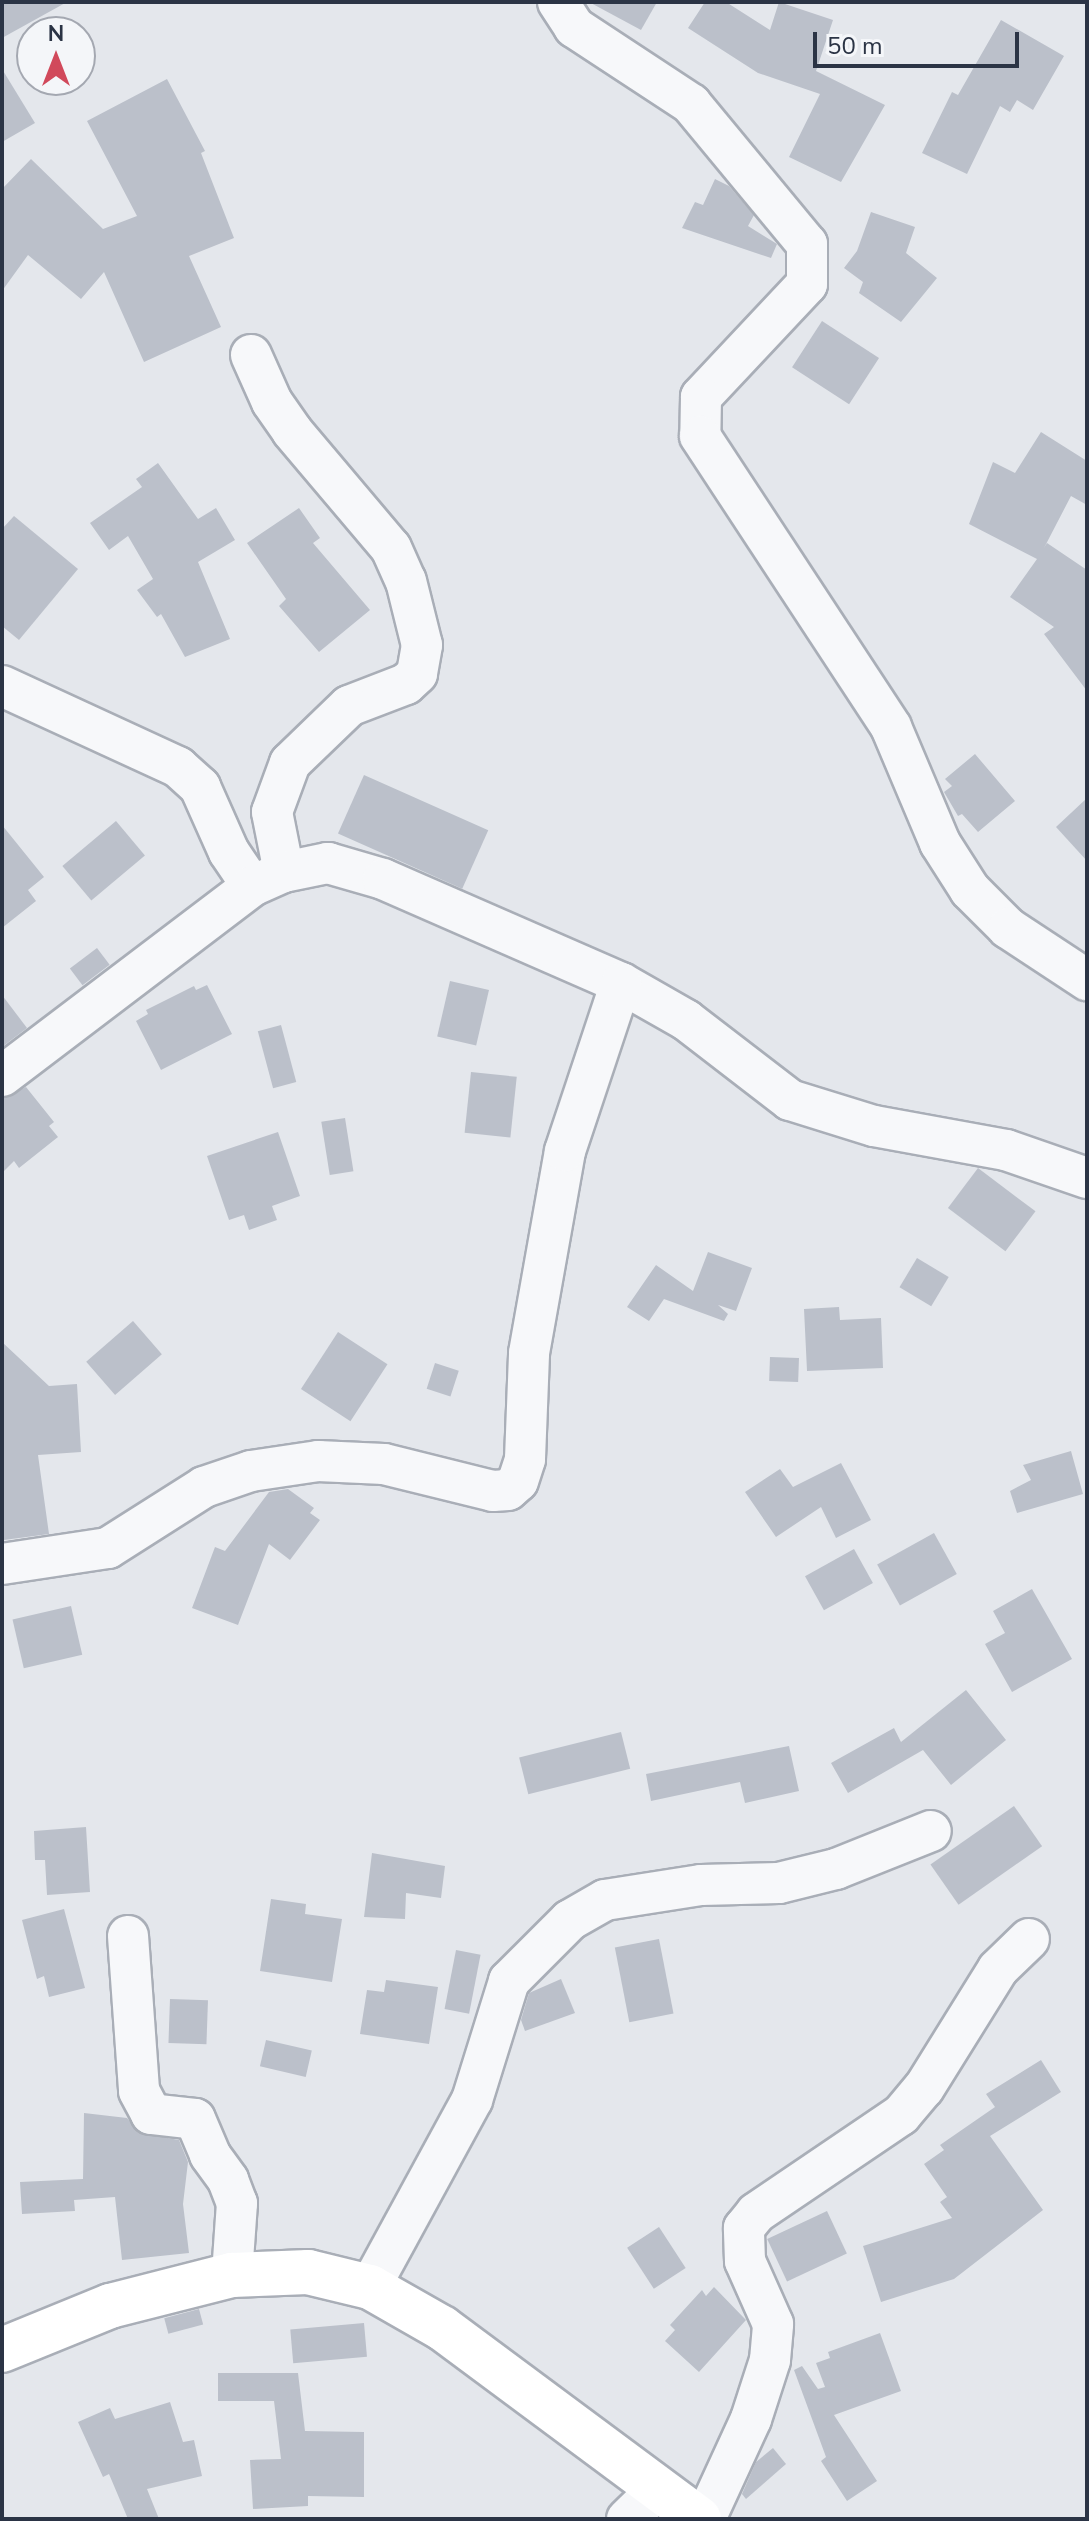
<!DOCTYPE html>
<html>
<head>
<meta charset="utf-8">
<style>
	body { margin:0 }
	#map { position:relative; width:1089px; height:2521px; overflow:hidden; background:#e4e7ec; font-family:"Nunito Sans",sans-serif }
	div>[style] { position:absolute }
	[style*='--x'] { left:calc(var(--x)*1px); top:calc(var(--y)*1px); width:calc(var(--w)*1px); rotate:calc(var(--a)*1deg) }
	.building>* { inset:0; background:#bbc0ca; transform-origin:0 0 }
	.roads { filter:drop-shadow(2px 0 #a9aeb7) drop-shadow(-2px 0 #a9aeb7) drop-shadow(0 2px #a9aeb7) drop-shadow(0 -2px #a9aeb7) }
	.minor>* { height:40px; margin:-20px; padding:0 20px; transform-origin:20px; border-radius:20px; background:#f7f8fa }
	.major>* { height:44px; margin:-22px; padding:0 22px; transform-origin:22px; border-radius:22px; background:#fff }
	span { translate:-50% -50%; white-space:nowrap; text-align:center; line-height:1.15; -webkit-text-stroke:6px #f4f6f9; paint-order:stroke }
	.frame { position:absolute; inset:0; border:4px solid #2b3445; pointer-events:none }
	.north { position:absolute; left:16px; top:16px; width:80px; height:80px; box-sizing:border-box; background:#f4f6f9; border:2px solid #a4a8b1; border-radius:50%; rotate:0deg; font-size:22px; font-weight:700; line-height:32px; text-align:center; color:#2b3445 }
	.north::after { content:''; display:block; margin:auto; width:28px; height:36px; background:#d1495b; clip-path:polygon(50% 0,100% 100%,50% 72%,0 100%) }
	.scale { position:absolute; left:813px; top:32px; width:206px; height:36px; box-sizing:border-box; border:4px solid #2b3445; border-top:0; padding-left:10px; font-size:24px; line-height:28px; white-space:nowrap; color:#2b3445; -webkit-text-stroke:6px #f4f6f9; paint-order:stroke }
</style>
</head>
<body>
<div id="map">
	<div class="building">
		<div style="clip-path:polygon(2px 2px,67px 2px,2px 38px)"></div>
		<div style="clip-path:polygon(589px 2px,657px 2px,641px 30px)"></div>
		<div style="clip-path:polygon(705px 2px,726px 2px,770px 30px,779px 2px,833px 20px,816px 71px,885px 105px,841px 182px,789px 157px,820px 94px,758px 73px,688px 28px)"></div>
		<div style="clip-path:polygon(1001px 20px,1064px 56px,1033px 110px,1017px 100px,1010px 112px,1000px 106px,967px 174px,922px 153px,952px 92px,958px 95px)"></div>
		<div style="clip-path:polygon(2px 69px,35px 123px,2px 142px)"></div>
		<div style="clip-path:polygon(167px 79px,205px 151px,201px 153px,234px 238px,189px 256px,221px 327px,144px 362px,104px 272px,81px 299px,28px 255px,2px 291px,2px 189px,31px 159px,103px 229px,137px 216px,87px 121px)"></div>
		<div style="clip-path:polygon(715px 179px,729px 186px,754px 215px,748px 226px,777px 244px,771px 258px,682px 228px,695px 202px,703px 205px)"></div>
		<div style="clip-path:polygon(871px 212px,915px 227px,906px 253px,937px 278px,901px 322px,859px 293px,863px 282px,844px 268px,857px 251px)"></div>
		<div style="left:822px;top:321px;width:68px;height:55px;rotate:33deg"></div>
		<div style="clip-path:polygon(1041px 432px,1087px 461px,1087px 505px,1071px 496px,1044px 548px,1047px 543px,1087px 570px,1087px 691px,1044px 634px,1054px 627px,1010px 597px,1037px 559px,969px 524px,993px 462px,1015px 473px)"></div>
		<div style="clip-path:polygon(158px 463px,198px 519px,216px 508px,235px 540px,198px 562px,230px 639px,185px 657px,161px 614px,157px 617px,137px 590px,153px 579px,128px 536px,109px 550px,90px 523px,142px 487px,136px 479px)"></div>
		<div style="clip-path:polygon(299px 508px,320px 538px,313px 543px,370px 610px,319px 652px,279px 606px,286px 599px,247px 543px)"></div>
		<div style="clip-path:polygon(14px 516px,78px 569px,19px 640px,2px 626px,2px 529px)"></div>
		<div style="clip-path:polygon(975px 754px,1015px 801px,978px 832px,962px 814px,958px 816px,944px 792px,952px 786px,945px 779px)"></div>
		<div style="left:364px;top:775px;width:136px;height:64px;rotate:24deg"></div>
		<div style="clip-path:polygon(1087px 798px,1087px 861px,1056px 827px)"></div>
		<div style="left:116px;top:821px;width:45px;height:70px;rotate:50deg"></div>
		<div style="clip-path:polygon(2px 825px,44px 877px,28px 890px,36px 901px,2px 928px)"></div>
		<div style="left:97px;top:948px;width:21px;height:34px;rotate:53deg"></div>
		<div style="left:450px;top:981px;width:40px;height:57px;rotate:13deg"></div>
		<div style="clip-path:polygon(207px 985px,232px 1034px,161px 1070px,136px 1021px,148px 1014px,146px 1010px,194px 986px,196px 990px)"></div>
		<div style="clip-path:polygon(2px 995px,27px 1028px,2px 1047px)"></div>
		<div style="left:281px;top:1025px;width:59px;height:24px;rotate:75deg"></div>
		<div style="left:471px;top:1072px;width:46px;height:61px;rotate:6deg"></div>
		<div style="clip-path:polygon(26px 1087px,54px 1122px,49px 1126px,58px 1137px,19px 1168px,14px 1161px,2px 1173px,2px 1099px)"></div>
		<div style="left:345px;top:1118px;width:54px;height:24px;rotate:81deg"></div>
		<div style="clip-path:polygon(278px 1132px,300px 1196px,272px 1206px,277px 1220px,249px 1230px,244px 1215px,229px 1220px,207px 1156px)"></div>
		<div style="left:978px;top:1168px;width:72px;height:50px;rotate:37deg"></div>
		<div style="clip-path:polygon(708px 1252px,752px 1268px,736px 1311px,718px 1305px,728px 1314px,724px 1321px,664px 1299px,649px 1321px,627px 1307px,656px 1265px,693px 1291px)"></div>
		<div style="left:917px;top:1258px;width:37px;height:34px;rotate:31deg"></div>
		<div style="clip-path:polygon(839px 1307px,840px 1320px,881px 1318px,883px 1368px,807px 1371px,804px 1309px)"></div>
		<div style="left:133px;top:1321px;width:44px;height:62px;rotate:49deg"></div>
		<div style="left:338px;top:1332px;width:59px;height:68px;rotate:33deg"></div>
		<div style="clip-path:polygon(2px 1342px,49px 1386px,77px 1384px,81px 1452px,38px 1455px,49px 1534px,4px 1540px)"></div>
		<div style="left:770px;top:1357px;width:29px;height:24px;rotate:2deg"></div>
		<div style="left:435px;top:1363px;width:25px;height:27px;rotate:18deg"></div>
		<div style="clip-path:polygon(1071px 1451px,1083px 1494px,1017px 1513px,1010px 1491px,1031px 1480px,1023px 1465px)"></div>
		<div style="clip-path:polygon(841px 1463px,871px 1520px,836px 1538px,821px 1507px,776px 1537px,745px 1492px,780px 1469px,793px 1487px)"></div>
		<div style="clip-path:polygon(288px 1489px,314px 1508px,310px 1513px,320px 1520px,290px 1560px,269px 1544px,238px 1625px,192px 1608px,215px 1547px,225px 1551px,269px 1492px)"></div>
		<div style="left:934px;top:1533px;width:47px;height:65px;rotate:61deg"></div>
		<div style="left:854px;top:1549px;width:39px;height:56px;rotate:61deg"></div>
		<div style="clip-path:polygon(1032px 1589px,1072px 1659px,1012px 1692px,985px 1644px,1005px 1633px,993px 1611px)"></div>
		<div style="left:71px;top:1606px;width:50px;height:60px;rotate:77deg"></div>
		<div style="clip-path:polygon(966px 1690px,1006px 1740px,951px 1785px,923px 1750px,848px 1793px,831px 1763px,894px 1728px,901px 1742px)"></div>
		<div style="left:621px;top:1732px;width:38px;height:105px;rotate:76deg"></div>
		<div style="clip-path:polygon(789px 1746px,799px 1791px,745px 1803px,740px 1782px,651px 1801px,646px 1774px)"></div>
		<div style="left:1014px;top:1806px;width:49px;height:102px;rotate:55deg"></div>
		<div style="clip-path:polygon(86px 1827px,90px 1892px,47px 1895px,45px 1860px,35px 1860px,34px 1831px)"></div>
		<div style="clip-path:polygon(372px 1853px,445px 1866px,441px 1898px,406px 1893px,405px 1919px,364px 1917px)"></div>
		<div style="clip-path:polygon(271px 1899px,306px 1904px,305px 1914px,342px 1919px,332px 1982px,260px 1971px)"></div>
		<div style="clip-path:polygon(64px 1909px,85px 1988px,49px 1997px,44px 1976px,37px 1979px,22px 1920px)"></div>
		<div style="left:659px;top:1939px;width:76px;height:45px;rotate:79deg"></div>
		<div style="left:456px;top:1950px;width:25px;height:60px;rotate:11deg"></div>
		<div style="clip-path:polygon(561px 1979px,575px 2013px,525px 2031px,521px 2020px,529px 1993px)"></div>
		<div style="clip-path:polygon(386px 1980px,438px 1987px,429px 2044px,360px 2034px,367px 1990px,384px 1992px)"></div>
		<div style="left:170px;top:1999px;width:38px;height:44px;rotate:2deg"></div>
		<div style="left:266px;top:2040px;width:47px;height:27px;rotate:13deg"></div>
		<div style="clip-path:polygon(1041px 2060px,1061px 2092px,990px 2136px,1043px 2210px,954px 2279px,881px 2302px,863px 2246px,952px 2218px,940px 2202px,947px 2197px,924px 2164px,944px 2150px,940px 2145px,995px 2107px,986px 2094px)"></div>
		<div style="clip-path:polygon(84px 2113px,127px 2118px,139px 2133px,179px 2140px,188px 2162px,183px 2204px,189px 2253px,122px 2260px,115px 2197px,74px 2200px,75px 2211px,22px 2214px,20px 2182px,83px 2179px)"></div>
		<div style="left:827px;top:2211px;width:47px;height:66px;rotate:65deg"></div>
		<div style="left:659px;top:2227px;width:49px;height:38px;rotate:57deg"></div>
		<div style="clip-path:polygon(714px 2287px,746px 2320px,699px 2372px,665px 2341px,675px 2330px,670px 2325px,702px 2290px,706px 2296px)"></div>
		<div style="left:199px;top:2309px;width:16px;height:36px;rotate:75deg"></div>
		<div style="left:364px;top:2323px;width:34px;height:74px;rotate:85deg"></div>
		<div style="clip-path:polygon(880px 2333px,901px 2391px,834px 2415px,877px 2481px,847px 2501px,821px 2461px,826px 2457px,794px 2370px,802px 2366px,818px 2389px,825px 2387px,816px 2363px,830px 2358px,828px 2352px)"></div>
		<div style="clip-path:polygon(218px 2373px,298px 2373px,305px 2431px,364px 2432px,364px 2497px,308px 2496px,308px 2506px,253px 2509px,250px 2460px,281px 2459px,274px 2401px,218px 2401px)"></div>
		<div style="clip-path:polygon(170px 2402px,183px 2442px,194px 2440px,202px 2476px,147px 2489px,159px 2519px,128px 2519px,109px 2474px,103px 2477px,78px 2422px,110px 2408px,115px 2419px)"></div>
		<div style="clip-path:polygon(773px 2448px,786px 2464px,746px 2499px,742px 2494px,756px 2462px)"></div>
	</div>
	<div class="roads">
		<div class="minor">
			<div style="--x:558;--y:2;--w:30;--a:57"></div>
			<div style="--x:574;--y:27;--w:140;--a:33.3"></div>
			<div style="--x:691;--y:104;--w:182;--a:50.4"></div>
			<div style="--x:807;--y:244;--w:40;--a:90"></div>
			<div style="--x:807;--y:284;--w:155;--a:133.2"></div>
			<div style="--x:701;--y:397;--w:39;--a:91"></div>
			<div style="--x:700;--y:436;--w:348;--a:56.7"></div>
			<div style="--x:891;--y:727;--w:126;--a:67.1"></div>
			<div style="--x:940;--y:843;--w:56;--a:57.4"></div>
			<div style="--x:970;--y:890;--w:54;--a:45"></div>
			<div style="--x:1008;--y:928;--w:95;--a:33.4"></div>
			<div style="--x:251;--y:355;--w:51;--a:65.9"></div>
			<div style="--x:272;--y:402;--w:35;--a:55"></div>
			<div style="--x:292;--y:431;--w:153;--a:49.8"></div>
			<div style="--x:391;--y:548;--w:36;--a:66"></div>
			<div style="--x:406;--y:581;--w:66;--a:76"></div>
			<div style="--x:422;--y:645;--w:29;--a:100"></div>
			<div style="--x:417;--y:674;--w:15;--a:138"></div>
			<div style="--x:406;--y:684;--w:61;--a:158.9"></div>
			<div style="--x:349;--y:706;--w:82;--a:136"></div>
			<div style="--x:290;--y:763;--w:52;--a:110.2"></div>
			<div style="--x:272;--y:812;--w:61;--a:78.7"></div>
			<div style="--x:2;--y:686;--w:194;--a:24.7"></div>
			<div style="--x:178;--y:767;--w:30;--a:42"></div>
			<div style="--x:200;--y:787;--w:71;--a:66"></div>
			<div style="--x:229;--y:852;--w:41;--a:55.9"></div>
			<div style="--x:2;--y:1076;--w:314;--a:-37.2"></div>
			<div style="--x:252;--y:886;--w:35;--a:-24"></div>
			<div style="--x:284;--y:872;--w:45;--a:-11.6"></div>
			<div style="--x:328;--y:863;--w:57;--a:16.2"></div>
			<div style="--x:383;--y:879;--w:260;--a:23.6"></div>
			<div style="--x:621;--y:983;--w:75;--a:29.6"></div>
			<div style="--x:686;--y:1020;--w:131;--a:37.6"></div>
			<div style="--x:790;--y:1100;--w:88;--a:17.2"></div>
			<div style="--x:874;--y:1126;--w:134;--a:10.3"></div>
			<div style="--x:1006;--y:1150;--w:86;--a:19.1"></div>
			<div style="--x:2;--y:1564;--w:107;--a:-8.6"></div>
			<div style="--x:108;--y:1548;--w:114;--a:-32.4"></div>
			<div style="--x:204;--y:1487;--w:50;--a:-18.8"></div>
			<div style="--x:251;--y:1471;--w:68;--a:-8.5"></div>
			<div style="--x:318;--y:1461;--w:66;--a:2.6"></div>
			<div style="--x:384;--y:1464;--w:112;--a:13.9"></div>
			<div style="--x:493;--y:1491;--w:15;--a:-4"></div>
			<div style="--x:508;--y:1490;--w:13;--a:-42"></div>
			<div style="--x:518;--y:1481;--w:23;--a:-72"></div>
			<div style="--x:525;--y:1459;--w:106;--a:-87.8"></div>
			<div style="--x:529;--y:1353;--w:205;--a:-79.9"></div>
			<div style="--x:565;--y:1151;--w:177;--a:-71.6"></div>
			<div style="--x:128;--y:1936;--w:155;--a:85.9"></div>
			<div style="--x:139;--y:2091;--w:26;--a:62"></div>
			<div style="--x:151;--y:2114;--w:44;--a:6.5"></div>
			<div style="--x:195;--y:2119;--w:39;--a:67"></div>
			<div style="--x:210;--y:2155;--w:31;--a:54"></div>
			<div style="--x:228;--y:2180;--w:25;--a:69"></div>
			<div style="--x:237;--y:2203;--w:72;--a:94"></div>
			<div style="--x:370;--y:2287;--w:213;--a:-61.4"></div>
			<div style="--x:472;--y:2100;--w:125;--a:-72.7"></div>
			<div style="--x:509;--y:1981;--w:86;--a:-45"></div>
			<div style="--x:570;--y:1920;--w:40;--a:-29.7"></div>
			<div style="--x:605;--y:1900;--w:97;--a:-8.9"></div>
			<div style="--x:701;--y:1885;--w:78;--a:-1.5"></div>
			<div style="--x:779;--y:1883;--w:59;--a:-13.8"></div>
			<div style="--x:836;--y:1869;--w:102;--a:-21.8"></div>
			<div style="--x:627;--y:2519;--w:45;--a:-44.1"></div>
			<div style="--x:705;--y:2519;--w:110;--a:-65.3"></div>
			<div style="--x:751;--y:2419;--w:62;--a:-72.1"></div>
			<div style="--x:770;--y:2360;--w:36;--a:-85"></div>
			<div style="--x:773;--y:2324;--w:69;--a:-114"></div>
			<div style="--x:745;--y:2261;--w:33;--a:-92"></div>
			<div style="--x:744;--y:2228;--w:19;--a:-51"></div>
			<div style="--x:756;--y:2213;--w:175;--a:-34.1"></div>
			<div style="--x:901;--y:2115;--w:35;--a:-50"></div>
			<div style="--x:924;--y:2088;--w:140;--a:-58.1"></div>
			<div style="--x:998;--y:1969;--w:43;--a:-44.1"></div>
		</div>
		<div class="major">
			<div style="--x:2;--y:2350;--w:117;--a:-22.2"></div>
			<div style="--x:110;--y:2306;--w:126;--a:-14.3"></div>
			<div style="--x:232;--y:2275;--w:76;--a:-2.3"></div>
			<div style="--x:308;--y:2272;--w:64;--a:13.6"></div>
			<div style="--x:370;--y:2287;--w:83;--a:29.7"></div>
			<div style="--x:442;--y:2328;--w:320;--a:36.6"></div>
		</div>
	</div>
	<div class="frame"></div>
	<div class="north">N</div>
	<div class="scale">50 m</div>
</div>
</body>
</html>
